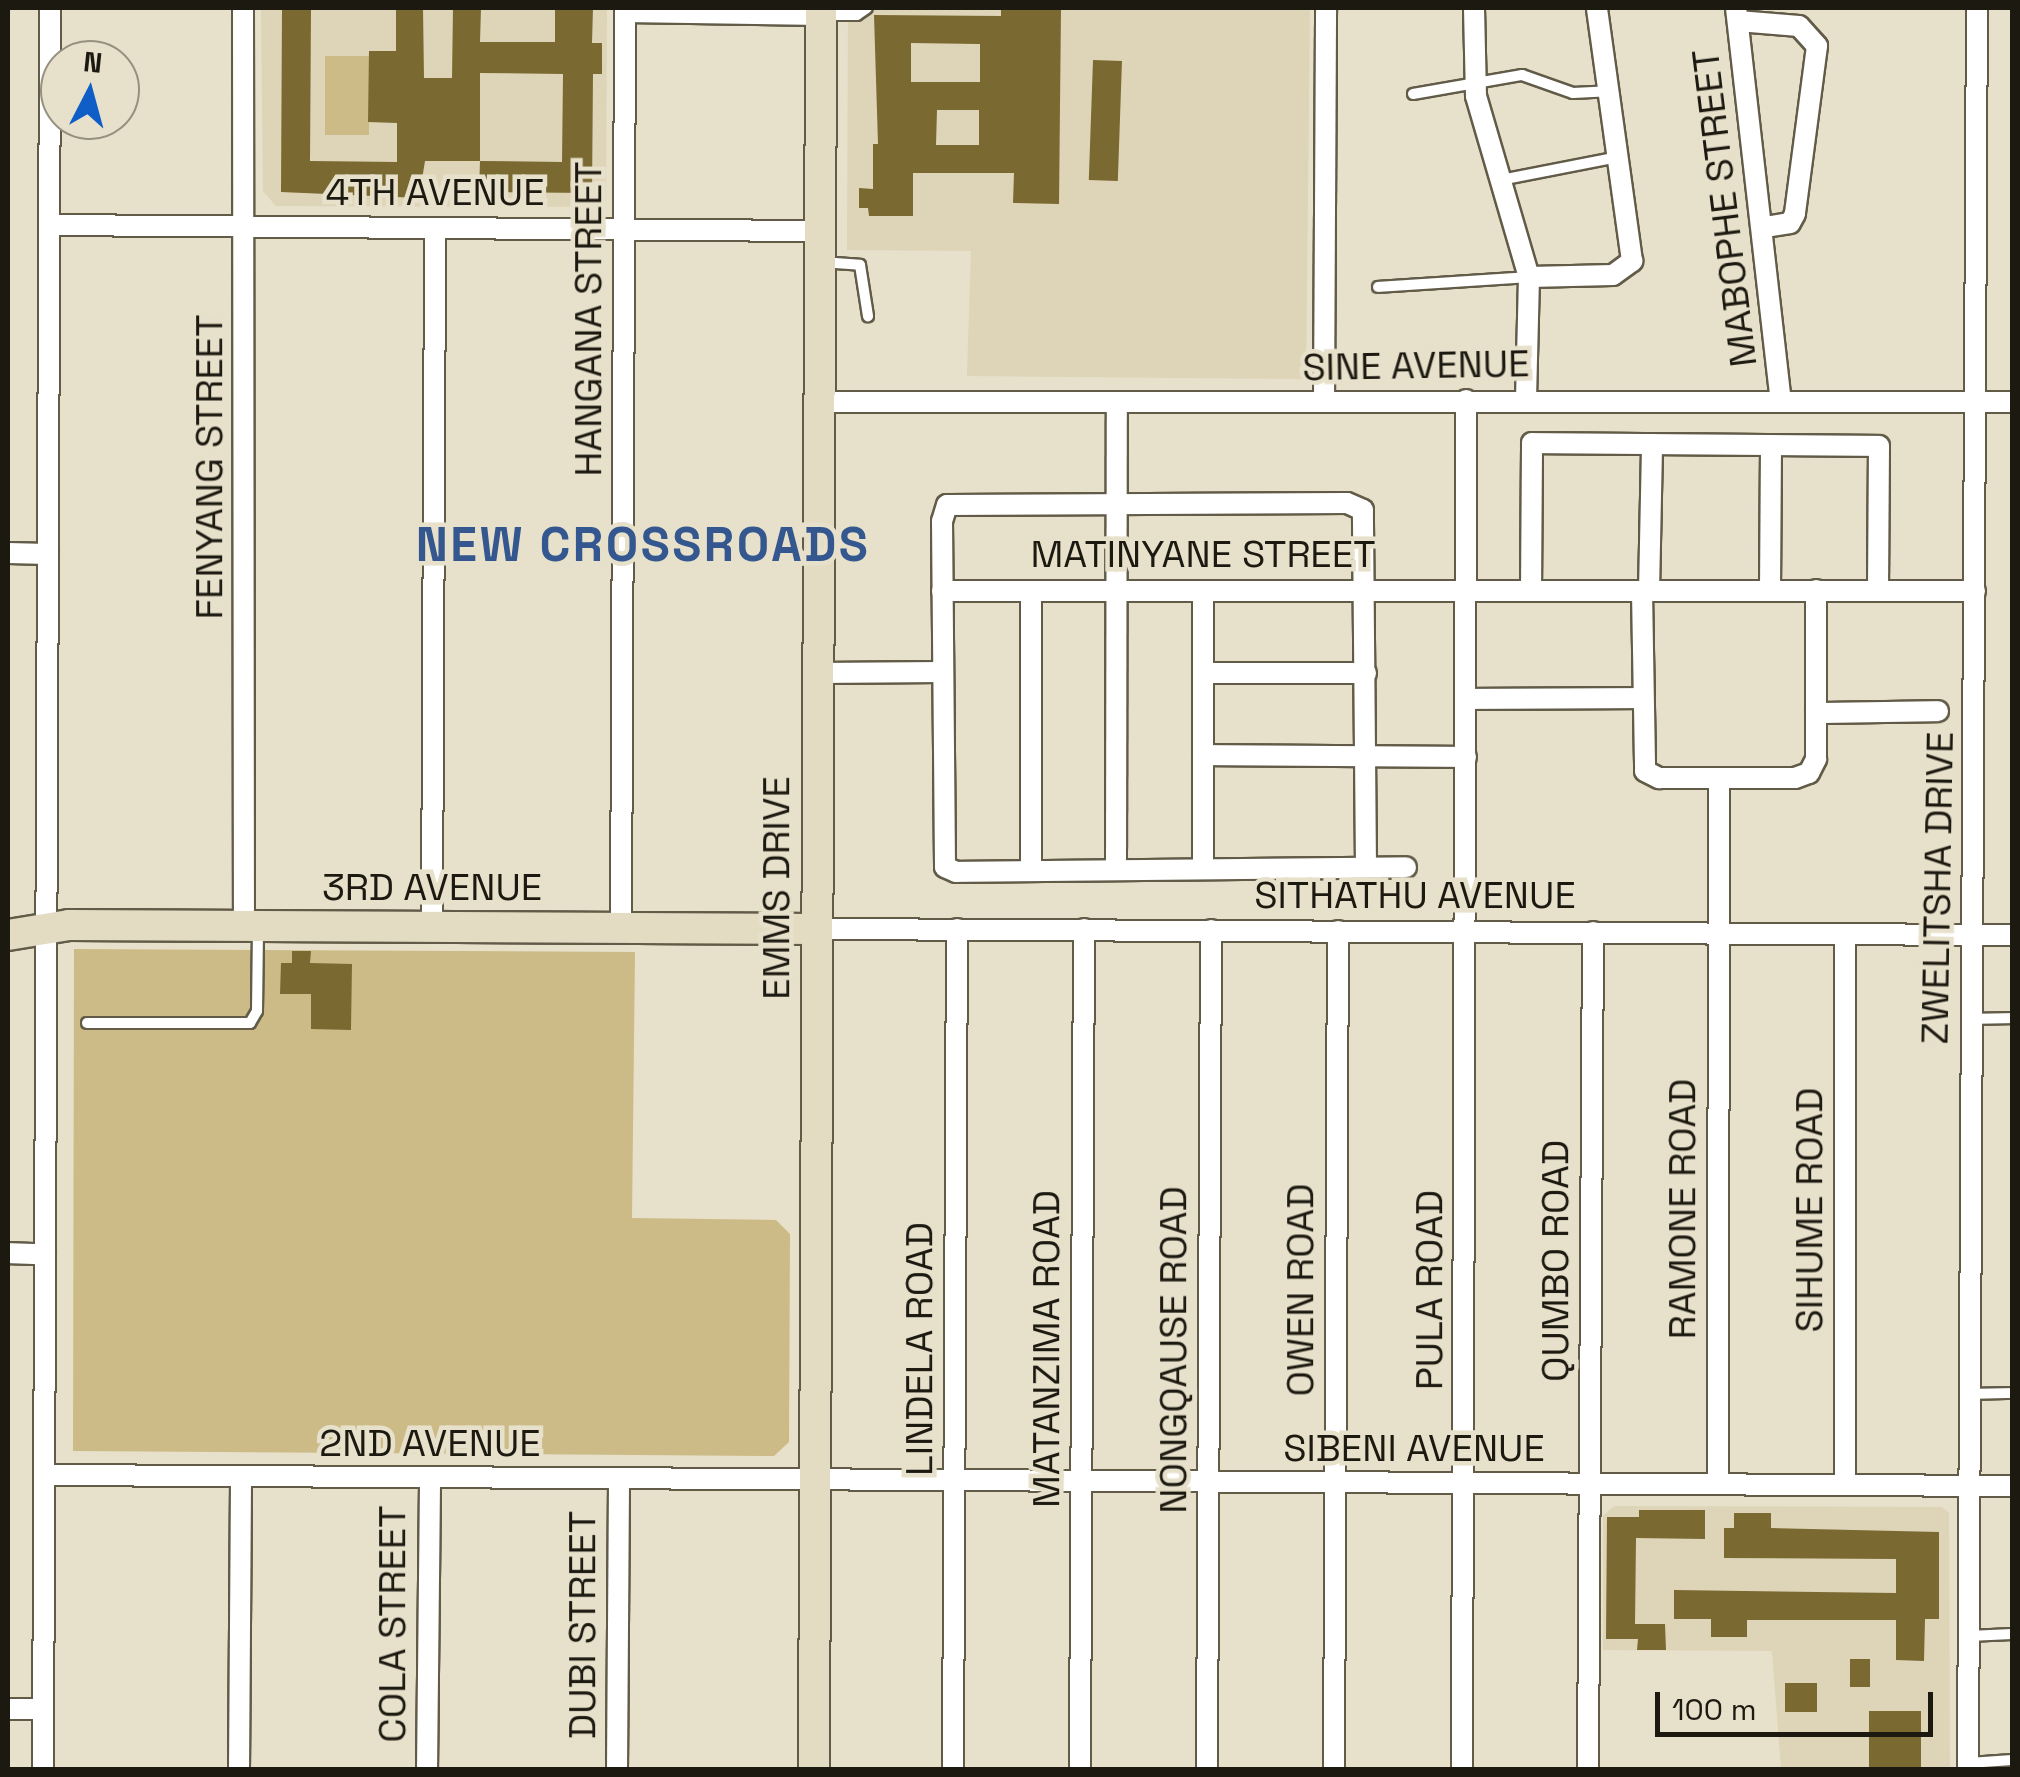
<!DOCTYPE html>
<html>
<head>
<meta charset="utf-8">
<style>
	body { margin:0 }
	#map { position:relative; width:2020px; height:1777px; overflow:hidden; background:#e7e0ca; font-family:"Space Grotesk",sans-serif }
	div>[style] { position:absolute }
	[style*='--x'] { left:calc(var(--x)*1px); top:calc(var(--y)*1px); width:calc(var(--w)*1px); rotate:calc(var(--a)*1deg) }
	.built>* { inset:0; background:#ded4b7 }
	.green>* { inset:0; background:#ccbb86; transform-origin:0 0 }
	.building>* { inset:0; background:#7a6931; transform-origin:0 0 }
	.roads { filter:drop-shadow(2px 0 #615b48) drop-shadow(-2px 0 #615b48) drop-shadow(0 2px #615b48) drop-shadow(0 -2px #615b48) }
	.lane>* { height:10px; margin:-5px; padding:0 5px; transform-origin:5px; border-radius:5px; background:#fff }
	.street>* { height:20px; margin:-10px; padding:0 10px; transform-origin:10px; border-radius:10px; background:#fff }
	.secondary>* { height:30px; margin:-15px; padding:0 15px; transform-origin:15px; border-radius:15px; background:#e3dcc3 }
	span { translate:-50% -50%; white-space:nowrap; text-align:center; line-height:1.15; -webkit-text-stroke:9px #e7e0ca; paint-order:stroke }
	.street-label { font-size:38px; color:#1c1911 }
	.district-label { font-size:48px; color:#33578e; font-weight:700; letter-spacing:2.5px }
	.frame { position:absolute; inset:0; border:10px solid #1c1911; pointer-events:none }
	.north { position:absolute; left:40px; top:40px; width:100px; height:100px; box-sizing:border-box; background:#e7e0ca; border:2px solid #969080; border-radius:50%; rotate:6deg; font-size:28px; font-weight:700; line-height:40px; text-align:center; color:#1c1911 }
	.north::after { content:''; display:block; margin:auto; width:35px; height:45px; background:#0f5dc7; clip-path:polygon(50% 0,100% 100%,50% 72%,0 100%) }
	.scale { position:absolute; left:1655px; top:1692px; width:278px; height:45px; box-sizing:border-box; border:5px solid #1c1911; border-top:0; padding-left:12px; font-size:30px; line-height:35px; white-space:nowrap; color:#1c1911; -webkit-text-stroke:8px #e7e0ca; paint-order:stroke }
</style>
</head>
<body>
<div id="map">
	<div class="built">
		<div style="clip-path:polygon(261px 8px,607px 8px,606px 207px,276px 206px,263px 191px)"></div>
		<div style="clip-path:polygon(848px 8px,1310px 8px,1306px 379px,967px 376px,971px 251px,847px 250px)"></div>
		<div style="clip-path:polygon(1614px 1506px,1942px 1507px,1949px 1513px,1950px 1769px,1781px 1769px,1772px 1651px,1603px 1650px,1603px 1516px)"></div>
	</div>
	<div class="green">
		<div style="left:325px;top:56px;width:44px;height:79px"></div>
		<div style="clip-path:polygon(74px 949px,635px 952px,632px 1218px,776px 1220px,790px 1234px,789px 1442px,774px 1456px,73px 1451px)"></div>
	</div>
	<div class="building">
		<div style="clip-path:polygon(evenodd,282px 8px,311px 8px,310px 161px,397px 162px,397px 123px,368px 122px,369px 51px,396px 51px,396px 8px,423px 8px,424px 78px,452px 78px,453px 8px,481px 8px,480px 42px,555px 42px,555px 8px,593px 8px,592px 43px,602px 43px,602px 74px,593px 74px,592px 193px,479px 192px,480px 161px,425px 161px,419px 198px,281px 192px,282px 8px,480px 73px,563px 74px,562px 162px,480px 161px,480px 73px)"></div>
		<div style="clip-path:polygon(evenodd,1001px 8px,1061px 8px,1059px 204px,1013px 203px,1014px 173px,913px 173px,913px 216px,869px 216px,868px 208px,859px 208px,859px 188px,873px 189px,873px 144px,878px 144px,874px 15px,1001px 16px,1001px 8px,911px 43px,980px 44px,980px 82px,911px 82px,911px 43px,1001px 8px,937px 110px,979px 110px,979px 145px,936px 145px,937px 110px)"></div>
		<div style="left:1093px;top:60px;width:29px;height:120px;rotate:2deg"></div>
		<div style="clip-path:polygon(292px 951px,311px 951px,310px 963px,352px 964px,351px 1030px,311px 1029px,311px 994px,280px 994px,281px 963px,292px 963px)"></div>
		<div style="clip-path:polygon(1639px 1510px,1705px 1510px,1705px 1539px,1636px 1538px,1635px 1624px,1665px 1624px,1666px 1650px,1637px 1650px,1638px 1639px,1606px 1639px,1607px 1517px,1639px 1517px)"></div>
		<div style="clip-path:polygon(1734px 1513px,1771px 1513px,1771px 1528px,1939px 1532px,1939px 1619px,1925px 1619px,1924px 1661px,1896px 1660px,1896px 1620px,1747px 1620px,1747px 1637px,1711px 1637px,1711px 1619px,1674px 1619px,1674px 1590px,1896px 1593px,1896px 1559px,1724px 1558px,1724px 1528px,1734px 1528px)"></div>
		<div style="left:1850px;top:1659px;width:20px;height:28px"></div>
		<div style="left:1785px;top:1683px;width:32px;height:29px"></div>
		<div style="left:1869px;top:1711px;width:52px;height:59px"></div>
	</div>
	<div class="roads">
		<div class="lane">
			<div style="--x:826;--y:15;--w:31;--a:0"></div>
			<div style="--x:857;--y:15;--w:12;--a:-35"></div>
			<div style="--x:1413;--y:94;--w:111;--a:-9.9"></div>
			<div style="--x:1522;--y:75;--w:54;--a:19.4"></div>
			<div style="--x:1573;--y:93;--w:35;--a:-3"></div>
			<div style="--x:1501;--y:180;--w:119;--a:-11.1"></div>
			<div style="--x:821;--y:262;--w:39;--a:4"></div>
			<div style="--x:860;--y:265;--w:52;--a:81.1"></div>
			<div style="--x:1378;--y:287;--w:151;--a:-3.8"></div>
			<div style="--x:1972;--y:1019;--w:40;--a:-1.4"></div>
			<div style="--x:87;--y:1023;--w:163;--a:0"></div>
			<div style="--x:250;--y:1023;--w:14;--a:-60"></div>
			<div style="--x:257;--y:1011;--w:83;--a:-89.3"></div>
			<div style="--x:1971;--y:1394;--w:41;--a:-1.4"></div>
			<div style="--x:1969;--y:1636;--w:43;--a:-2.7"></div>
			<div style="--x:1969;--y:1763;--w:43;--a:-4"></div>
		</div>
		<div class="street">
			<div style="--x:243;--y:8;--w:919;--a:89.94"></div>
			<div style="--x:1474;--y:8;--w:88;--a:88.7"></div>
			<div style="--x:1476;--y:96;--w:189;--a:73.7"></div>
			<div style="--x:1529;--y:277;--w:123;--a:91.4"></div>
			<div style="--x:1736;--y:8;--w:396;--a:83.5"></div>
			<div style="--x:625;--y:12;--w:196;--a:0.9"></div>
			<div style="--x:1738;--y:21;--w:61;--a:4.7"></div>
			<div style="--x:1799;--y:26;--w:27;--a:48"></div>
			<div style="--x:1817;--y:46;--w:169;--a:97.5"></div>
			<div style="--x:1795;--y:214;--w:10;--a:119"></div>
			<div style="--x:1790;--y:223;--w:24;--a:171"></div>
			<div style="--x:49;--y:225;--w:771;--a:0.45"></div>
			<div style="--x:1529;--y:277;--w:84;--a:-1.4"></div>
			<div style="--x:1613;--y:275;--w:24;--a:-36"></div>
			<div style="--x:1632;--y:261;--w:255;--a:-97.9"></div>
			<div style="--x:820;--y:402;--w:1192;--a:0"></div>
			<div style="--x:1324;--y:402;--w:394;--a:-89.7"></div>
			<div style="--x:8;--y:553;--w:40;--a:1.4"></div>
			<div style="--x:1770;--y:590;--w:145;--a:-89.6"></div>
			<div style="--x:942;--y:591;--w:1033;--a:0"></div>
			<div style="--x:1531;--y:591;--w:148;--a:-89.6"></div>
			<div style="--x:1532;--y:443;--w:347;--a:0.5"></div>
			<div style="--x:1879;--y:446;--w:144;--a:90.4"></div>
			<div style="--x:1649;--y:591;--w:147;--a:-88.8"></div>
			<div style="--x:1031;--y:592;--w:279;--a:90"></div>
			<div style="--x:1642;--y:592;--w:179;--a:89"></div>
			<div style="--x:1645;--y:771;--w:16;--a:27"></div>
			<div style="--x:1659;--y:778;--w:136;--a:0"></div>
			<div style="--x:1795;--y:778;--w:15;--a:-20"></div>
			<div style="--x:1809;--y:773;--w:16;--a:-63"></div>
			<div style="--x:1816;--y:759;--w:169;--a:-90"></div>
			<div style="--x:818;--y:673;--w:124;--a:-0.5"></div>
			<div style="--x:1203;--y:673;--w:163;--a:0"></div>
			<div style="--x:1466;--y:699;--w:176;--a:-0.3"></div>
			<div style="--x:1816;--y:713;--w:122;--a:-0.9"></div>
			<div style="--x:1203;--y:755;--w:263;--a:0.4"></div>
			<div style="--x:1366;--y:867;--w:357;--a:-90.5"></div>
			<div style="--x:1363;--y:510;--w:17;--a:-156"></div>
			<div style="--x:1347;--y:503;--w:400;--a:179.7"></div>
			<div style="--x:947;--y:505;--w:17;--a:107"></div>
			<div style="--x:942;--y:521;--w:346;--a:89.5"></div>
			<div style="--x:945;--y:867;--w:12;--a:24"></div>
			<div style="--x:956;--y:872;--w:450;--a:-0.6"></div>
			<div style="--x:1116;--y:869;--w:467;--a:-89.9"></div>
			<div style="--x:1203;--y:869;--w:278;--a:-90"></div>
			<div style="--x:432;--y:928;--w:700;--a:-89.75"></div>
			<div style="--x:817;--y:929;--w:1195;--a:0.29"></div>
			<div style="--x:621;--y:930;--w:922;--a:-89.75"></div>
			<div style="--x:1845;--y:934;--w:551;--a:90"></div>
			<div style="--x:8;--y:1253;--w:37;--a:2"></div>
			<div style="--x:44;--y:1475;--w:1968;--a:0.32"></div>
			<div style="--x:1718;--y:1484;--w:705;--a:-89.92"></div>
			<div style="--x:8;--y:1709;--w:35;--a:0"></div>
			<div style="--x:43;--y:1770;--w:1762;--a:-89.77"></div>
			<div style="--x:239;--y:1770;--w:293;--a:-89.6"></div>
			<div style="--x:427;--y:1770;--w:292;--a:-89.4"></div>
			<div style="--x:617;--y:1770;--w:290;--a:-89.6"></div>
			<div style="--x:953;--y:1770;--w:841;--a:-89.73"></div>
			<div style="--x:1080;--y:1770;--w:841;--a:-89.73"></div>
			<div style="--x:1207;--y:1770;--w:840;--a:-89.73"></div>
			<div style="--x:1334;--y:1770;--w:839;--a:-89.73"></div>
			<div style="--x:1462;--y:1770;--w:1370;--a:-89.83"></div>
			<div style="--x:1588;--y:1770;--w:838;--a:-89.66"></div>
			<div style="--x:1968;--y:1770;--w:1762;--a:-89.71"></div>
		</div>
		<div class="secondary">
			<div style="--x:8;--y:935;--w:62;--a:-9.3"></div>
			<div style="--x:69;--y:925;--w:748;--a:0.31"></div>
			<div style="--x:814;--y:1770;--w:1762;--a:-89.77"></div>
		</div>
	</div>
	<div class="street-label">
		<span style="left:435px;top:193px">4TH AVENUE</span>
		<span style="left:1725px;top:208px;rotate:-97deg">MABOPHE STREET</span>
		<span style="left:589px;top:319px;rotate:-90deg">HANGANA STREET</span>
		<span style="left:1416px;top:366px;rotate:-1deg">SINE AVENUE</span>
		<span style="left:210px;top:467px;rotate:-90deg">FENYANG STREET</span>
		<span style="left:1203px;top:555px">MATINYANE STREET</span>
		<span style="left:432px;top:888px">3RD AVENUE</span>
		<span style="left:777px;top:888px;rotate:-90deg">EMMS DRIVE</span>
		<span style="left:1938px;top:888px;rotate:-89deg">ZWELITSHA DRIVE</span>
		<span style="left:1415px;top:896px">SITHATHU AVENUE</span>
		<span style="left:1683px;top:1209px;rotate:-90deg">RAMONE ROAD</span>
		<span style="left:1810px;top:1210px;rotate:-90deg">SIHUME ROAD</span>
		<span style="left:1556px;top:1261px;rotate:-90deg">QUMBO ROAD</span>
		<span style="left:1301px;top:1290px;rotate:-90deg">OWEN ROAD</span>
		<span style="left:1430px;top:1290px;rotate:-90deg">PULA ROAD</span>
		<span style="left:920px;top:1349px;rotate:-90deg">LINDELA ROAD</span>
		<span style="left:1047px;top:1349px;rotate:-90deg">MATANZIMA ROAD</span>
		<span style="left:1174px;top:1350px;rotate:-90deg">NONGQAUSE ROAD</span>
		<span style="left:430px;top:1444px">2ND AVENUE</span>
		<span style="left:1414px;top:1449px">SIBENI AVENUE</span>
		<span style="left:393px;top:1624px;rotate:-90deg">COLA STREET</span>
		<span style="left:583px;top:1625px;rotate:-90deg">DUBI STREET</span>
	</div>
	<div class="district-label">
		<span style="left:643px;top:545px">NEW CROSSROADS</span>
	</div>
	<div class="frame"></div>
	<div class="north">N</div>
	<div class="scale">100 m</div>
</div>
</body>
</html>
